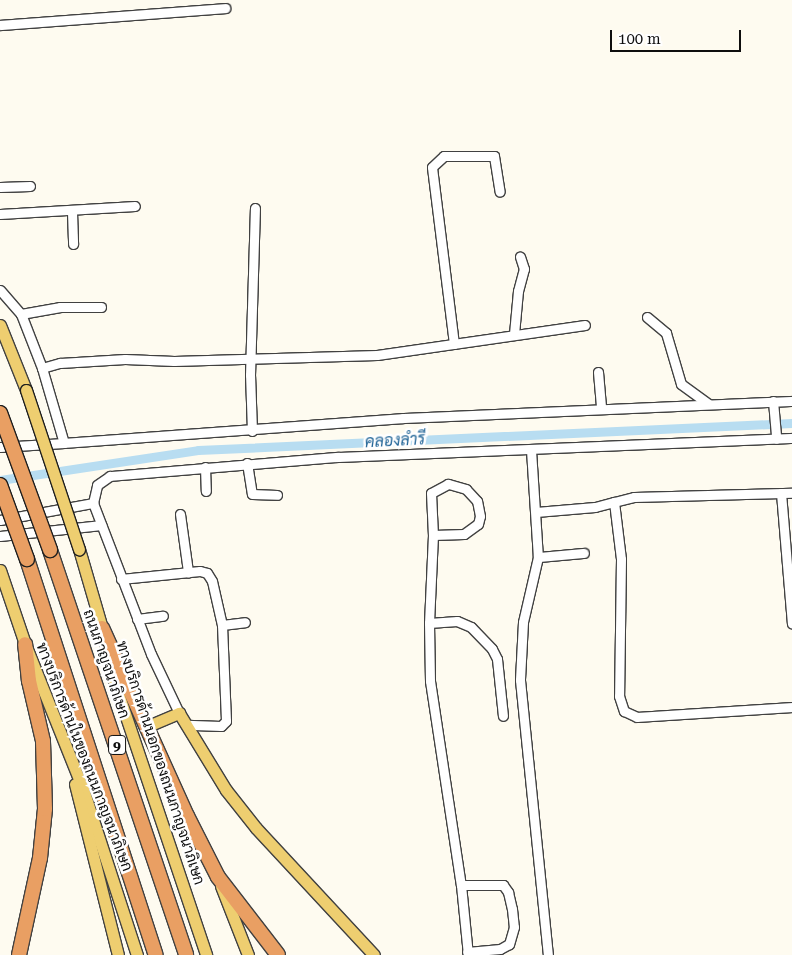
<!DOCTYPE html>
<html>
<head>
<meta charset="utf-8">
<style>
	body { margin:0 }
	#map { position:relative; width:792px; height:955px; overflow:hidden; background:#fefbf0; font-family:"Roboto Serif",Sarabun,serif }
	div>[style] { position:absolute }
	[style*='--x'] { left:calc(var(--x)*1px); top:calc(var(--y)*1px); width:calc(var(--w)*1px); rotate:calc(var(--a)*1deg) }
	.canal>* { height:9px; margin:-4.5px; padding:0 4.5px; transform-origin:4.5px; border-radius:4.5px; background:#b8ddf1 }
	.roads { filter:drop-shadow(1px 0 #414141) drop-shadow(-1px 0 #414141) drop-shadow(0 1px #414141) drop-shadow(0 -1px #414141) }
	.minor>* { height:9px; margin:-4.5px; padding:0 4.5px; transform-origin:4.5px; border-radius:4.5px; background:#fff }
	.major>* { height:11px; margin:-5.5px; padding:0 5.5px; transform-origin:5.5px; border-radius:5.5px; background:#eece70 }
	.highway>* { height:14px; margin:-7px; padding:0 7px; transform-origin:7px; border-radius:7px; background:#e99f63 }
	.bridges { filter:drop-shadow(1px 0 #1f1f1f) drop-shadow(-1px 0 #1f1f1f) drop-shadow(0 1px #1f1f1f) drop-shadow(0 -1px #1f1f1f) }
	.major-bridge>* { height:11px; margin:-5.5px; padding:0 5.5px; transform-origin:5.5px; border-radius:5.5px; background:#eece70 }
	.highway-bridge>* { height:14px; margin:-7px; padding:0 7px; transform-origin:7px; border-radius:7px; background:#e99f63 }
	span { translate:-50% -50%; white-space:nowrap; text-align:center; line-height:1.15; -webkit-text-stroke:5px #fff; paint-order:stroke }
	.shield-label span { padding:1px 4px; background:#fff; border:1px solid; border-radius:4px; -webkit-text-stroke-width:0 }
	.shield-label { font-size:14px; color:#0e0e0e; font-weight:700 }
	.street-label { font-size:15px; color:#0e0e0e }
	.water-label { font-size:16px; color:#206496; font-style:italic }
	.scale { position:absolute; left:610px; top:30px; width:131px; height:22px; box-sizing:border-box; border:2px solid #0e0e0e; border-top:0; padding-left:6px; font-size:15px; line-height:18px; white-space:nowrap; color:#0e0e0e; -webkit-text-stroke:4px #fff; paint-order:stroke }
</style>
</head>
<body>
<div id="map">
	<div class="canal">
		<div style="--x:0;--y:480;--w:200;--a:-8.6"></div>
		<div style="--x:198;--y:450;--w:595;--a:-2.6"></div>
	</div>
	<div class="roads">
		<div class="minor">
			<div style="--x:0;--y:25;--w:226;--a:-4.3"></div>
			<div style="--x:0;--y:187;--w:30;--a:-2"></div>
			<div style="--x:72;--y:212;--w:32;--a:88"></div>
			<div style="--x:0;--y:214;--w:135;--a:-3.4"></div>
			<div style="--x:0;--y:290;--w:32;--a:49"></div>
			<div style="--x:21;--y:314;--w:58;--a:68.7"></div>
			<div style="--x:42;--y:368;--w:78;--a:73.7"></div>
			<div style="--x:64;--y:443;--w:64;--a:176.4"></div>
			<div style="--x:21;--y:314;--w:40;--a:-10"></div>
			<div style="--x:60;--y:307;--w:41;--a:0"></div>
			<div style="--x:647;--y:317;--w:25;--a:40"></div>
			<div style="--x:666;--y:333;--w:53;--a:73.6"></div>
			<div style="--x:681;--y:384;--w:34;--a:36"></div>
			<div style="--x:514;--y:334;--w:43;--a:-84.7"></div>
			<div style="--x:518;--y:291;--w:23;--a:-75"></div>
			<div style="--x:524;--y:269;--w:13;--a:-108"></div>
			<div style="--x:454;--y:344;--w:178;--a:-97.1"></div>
			<div style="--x:432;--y:167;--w:16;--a:-43"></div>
			<div style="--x:444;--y:156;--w:50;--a:0"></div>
			<div style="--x:494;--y:156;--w:36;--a:81"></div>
			<div style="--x:42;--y:368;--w:19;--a:-16"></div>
			<div style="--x:60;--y:363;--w:65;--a:-3.5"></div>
			<div style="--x:125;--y:359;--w:49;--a:2.3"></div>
			<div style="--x:174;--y:361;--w:203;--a:-1.7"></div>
			<div style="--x:377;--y:355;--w:210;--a:-8.2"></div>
			<div style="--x:598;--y:372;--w:37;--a:85"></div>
			<div style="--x:773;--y:401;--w:38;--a:85"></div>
			<div style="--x:252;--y:431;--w:56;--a:-92"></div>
			<div style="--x:250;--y:375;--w:167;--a:-88.3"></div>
			<div style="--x:64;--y:443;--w:340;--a:-4.2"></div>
			<div style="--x:403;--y:418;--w:389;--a:-2.5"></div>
			<div style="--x:531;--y:450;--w:107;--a:86.3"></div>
			<div style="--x:538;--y:557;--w:67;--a:103"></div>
			<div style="--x:523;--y:622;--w:58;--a:93"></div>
			<div style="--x:520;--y:680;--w:276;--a:84.2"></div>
			<div style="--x:247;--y:463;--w:31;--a:81"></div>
			<div style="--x:252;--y:494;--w:25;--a:2"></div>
			<div style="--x:205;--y:467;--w:24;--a:88"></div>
			<div style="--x:781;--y:493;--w:131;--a:85.2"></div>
			<div style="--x:614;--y:502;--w:21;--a:-14"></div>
			<div style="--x:634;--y:497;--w:158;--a:-1.5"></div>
			<div style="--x:536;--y:512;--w:59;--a:-4.8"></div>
			<div style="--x:595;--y:507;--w:20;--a:-15"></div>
			<div style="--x:614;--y:502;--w:57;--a:83"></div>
			<div style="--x:621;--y:559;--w:137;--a:90.8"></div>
			<div style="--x:619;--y:696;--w:16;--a:72"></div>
			<div style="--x:624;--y:711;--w:14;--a:25"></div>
			<div style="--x:637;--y:717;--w:155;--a:-3.7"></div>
			<div style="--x:180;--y:514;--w:59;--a:82.1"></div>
			<div style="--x:0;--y:520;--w:95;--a:-10.4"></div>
			<div style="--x:433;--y:535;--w:31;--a:-2"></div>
			<div style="--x:464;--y:534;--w:17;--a:-36"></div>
			<div style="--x:478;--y:524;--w:8;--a:-76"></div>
			<div style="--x:480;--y:516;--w:15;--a:-101"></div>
			<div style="--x:477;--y:501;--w:16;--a:-133"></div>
			<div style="--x:466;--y:489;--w:19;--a:-164"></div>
			<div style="--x:448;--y:484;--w:19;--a:152"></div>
			<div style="--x:431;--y:493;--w:42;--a:87.3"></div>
			<div style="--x:433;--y:535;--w:88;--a:92.6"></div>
			<div style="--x:429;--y:623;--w:58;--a:89"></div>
			<div style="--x:430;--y:681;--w:206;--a:81.4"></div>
			<div style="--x:461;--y:885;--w:70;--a:84.3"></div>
			<div style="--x:0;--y:536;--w:102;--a:-6.2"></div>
			<div style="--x:538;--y:557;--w:46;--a:-5"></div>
			<div style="--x:121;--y:579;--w:79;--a:-5.8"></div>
			<div style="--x:200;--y:571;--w:7;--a:16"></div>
			<div style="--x:207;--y:573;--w:9;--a:58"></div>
			<div style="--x:212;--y:581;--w:45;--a:77.2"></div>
			<div style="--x:222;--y:625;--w:96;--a:87.6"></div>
			<div style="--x:226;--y:721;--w:7;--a:135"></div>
			<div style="--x:221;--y:726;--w:35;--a:-178"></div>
			<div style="--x:137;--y:619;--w:26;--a:-7"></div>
			<div style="--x:429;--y:623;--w:28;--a:-4"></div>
			<div style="--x:457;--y:621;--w:15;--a:23"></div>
			<div style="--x:471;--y:627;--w:30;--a:46"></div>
			<div style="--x:492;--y:649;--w:11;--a:63"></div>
			<div style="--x:497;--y:659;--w:57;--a:84"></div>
			<div style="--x:222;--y:625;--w:23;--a:-7"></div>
			<div style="--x:179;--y:713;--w:65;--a:-115.4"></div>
			<div style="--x:151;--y:654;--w:162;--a:-111"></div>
			<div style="--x:93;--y:503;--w:18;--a:-77"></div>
			<div style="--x:97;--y:485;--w:16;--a:-35"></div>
			<div style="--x:110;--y:476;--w:228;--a:-4.8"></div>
			<div style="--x:337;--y:457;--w:455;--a:-2.4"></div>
			<div style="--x:461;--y:885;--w:42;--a:0"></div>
			<div style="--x:503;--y:885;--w:9;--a:54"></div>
			<div style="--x:508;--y:892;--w:17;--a:77"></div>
			<div style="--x:512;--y:909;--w:18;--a:84"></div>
			<div style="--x:514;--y:927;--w:18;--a:106"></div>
			<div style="--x:509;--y:944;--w:10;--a:151"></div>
			<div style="--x:500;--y:949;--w:33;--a:175"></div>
		</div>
		<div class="major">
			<div style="--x:0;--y:325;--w:70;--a:68.2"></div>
			<div style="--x:79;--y:549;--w:82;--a:73.8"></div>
			<div style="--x:102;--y:628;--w:42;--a:79"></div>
			<div style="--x:110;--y:669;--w:302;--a:71.4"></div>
			<div style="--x:0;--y:570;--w:78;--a:71.3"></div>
			<div style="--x:25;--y:644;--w:156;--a:68.2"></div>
			<div style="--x:83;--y:789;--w:175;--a:72"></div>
			<div style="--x:148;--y:726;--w:34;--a:-23"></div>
			<div style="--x:179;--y:713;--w:90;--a:58.6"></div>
			<div style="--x:226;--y:790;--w:48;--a:51.7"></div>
			<div style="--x:256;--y:828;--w:173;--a:47.1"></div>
			<div style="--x:75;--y:784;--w:176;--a:75.9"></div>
			<div style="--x:221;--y:886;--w:74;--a:68.6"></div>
		</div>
		<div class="highway">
			<div style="--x:50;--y:550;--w:427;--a:71.4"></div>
			<div style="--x:27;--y:559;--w:416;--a:72"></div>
			<div style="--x:102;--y:628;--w:206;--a:65.7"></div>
			<div style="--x:187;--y:816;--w:68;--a:63.1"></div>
			<div style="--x:218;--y:877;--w:98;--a:52.4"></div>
			<div style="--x:19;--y:955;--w:99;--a:-77.8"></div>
			<div style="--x:40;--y:858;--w:49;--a:-84.2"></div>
			<div style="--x:45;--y:809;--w:68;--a:-91.7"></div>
			<div style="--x:43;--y:741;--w:62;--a:-103.1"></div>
			<div style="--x:29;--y:681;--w:37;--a:-96"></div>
		</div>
	</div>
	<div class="bridges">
		<div class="major-bridge">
			<div style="--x:26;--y:390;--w:168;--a:71.6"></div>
		</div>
		<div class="highway-bridge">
			<div style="--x:0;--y:413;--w:146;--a:69.9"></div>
			<div style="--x:0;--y:485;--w:79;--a:70"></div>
		</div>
	</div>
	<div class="shield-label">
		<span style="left:117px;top:745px">9</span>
	</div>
	<div class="street-label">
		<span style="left:106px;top:664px;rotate:71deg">ถนนกาญจนาภิเษก</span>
		<span style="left:84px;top:757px;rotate:69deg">ทางบริการด้านในของถนนกาญจนาภิเษก</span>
		<span style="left:160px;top:763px;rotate:72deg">ทางบริการด้านนอกของถนนกาญจนาภิเษก</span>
	</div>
	<div class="water-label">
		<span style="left:395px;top:441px;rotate:-3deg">คลองลำรี</span>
	</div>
	<div class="scale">100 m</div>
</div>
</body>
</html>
